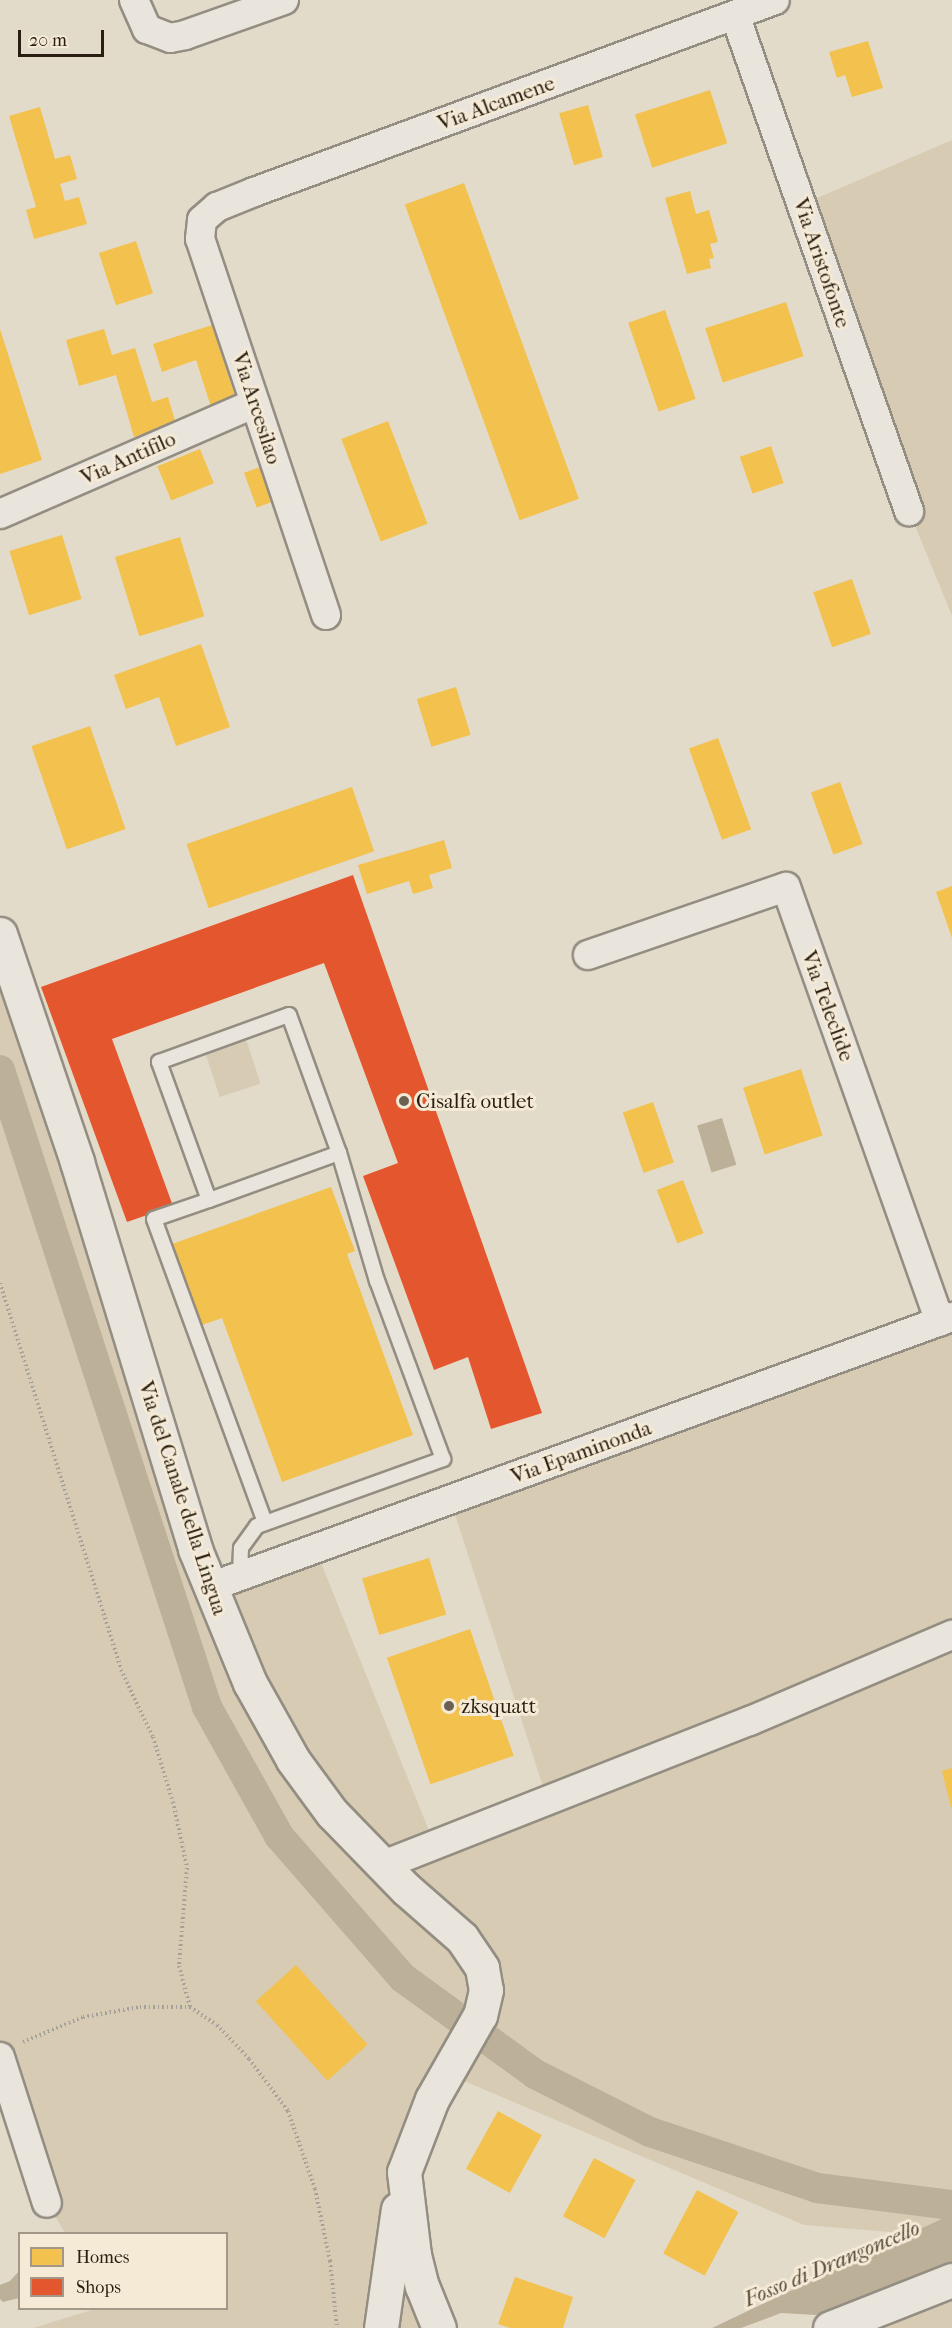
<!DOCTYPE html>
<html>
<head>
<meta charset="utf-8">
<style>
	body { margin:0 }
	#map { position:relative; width:952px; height:2328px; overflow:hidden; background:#e3dbc9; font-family:"IM FELL French Canon",serif }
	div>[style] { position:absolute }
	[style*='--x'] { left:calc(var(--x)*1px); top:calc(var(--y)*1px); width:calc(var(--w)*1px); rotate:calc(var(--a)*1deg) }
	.green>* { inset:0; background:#d7cbb3; transform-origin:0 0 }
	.water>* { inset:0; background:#bcb099; transform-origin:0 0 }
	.homes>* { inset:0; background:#f2c14e; transform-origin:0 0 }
	.shops>* { inset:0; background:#e4572e }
	.canal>* { height:30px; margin:-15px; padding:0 15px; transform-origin:15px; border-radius:15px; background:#bcb099 }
	.path>* { height:4px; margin-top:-2px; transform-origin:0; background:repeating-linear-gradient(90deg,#a5a099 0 1.5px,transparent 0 4.5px) }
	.roads { filter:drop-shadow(2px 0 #938d82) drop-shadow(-2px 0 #938d82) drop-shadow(0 2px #938d82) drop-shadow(0 -2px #938d82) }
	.service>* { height:14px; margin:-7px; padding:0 7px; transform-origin:7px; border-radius:7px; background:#e9e4dc }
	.minor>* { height:28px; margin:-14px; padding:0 14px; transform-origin:14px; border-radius:14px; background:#e9e4dc }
	.tertiary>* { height:33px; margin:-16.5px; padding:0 16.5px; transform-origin:16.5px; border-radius:16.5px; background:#e9e4dc }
	.dots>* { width:16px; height:16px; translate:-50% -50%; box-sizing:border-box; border:3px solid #f4ead5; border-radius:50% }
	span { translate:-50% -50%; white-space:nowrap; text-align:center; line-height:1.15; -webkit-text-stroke:6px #f4ead5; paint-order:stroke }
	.street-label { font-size:21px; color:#2a1e12 }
	.poi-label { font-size:21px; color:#2a1e12 }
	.left { translate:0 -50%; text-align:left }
	.water-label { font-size:22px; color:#574a3a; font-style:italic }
	.legend { position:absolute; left:18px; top:2232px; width:210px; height:78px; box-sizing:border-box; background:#f4ead5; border:2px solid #a39887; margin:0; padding:8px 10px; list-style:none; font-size:18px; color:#2a1e12 }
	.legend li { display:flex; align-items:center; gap:12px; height:30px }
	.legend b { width:30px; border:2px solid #a39887 }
	.scale { position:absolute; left:18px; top:30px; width:86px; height:27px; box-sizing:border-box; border:3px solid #2a1e12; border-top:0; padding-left:8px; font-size:18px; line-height:21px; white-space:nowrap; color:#2a1e12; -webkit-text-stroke:4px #f4ead5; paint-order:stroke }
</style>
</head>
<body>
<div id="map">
	<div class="green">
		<div style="clip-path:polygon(952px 140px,952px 616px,909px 511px,801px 205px)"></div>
		<div style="clip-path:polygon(0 946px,209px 1587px,315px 1548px,434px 1843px,547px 1799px,450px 1499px,952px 1320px,952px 2237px,804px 2225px,445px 2073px,409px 2158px,439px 2328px,33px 2328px,95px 2309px,226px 2308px,226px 2234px,65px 2233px,47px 2203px,0 2057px)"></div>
		<div style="left:246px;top:1039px;width:47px;height:43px;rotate:72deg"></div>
		<div style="clip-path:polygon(952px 2280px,952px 2328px,830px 2328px)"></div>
	</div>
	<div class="water">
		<div style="left:722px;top:1118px;width:49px;height:26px;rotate:73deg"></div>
		<div style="clip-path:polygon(952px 2214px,952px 2262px,816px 2315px,781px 2313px,741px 2328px,712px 2328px)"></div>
		<div style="clip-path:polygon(19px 2271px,19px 2298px,3px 2302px,0 2299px,0 2285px,10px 2281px)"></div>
	</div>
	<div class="homes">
		<div style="clip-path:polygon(868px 41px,883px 88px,852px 97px,845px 75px,837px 78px,829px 52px)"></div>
		<div style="left:710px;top:90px;width:56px;height:79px;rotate:72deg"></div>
		<div style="left:588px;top:105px;width:54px;height:30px;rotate:74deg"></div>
		<div style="clip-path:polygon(40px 107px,55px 159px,70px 155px,77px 179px,60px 184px,65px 201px,79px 197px,87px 224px,34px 239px,26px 210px,36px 207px,9px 116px)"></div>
		<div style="left:464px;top:183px;width:336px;height:63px;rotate:70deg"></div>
		<div style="clip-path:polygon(690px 191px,696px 214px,709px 210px,718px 242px,710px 244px,714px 258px,709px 259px,711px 268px,687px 274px,665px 198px)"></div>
		<div style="left:136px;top:241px;width:55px;height:39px;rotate:72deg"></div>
		<div style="left:786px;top:302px;width:57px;height:85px;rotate:72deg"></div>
		<div style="left:665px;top:310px;width:94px;height:39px;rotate:71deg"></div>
		<div style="clip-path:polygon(212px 325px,236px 399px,211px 407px,196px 360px,162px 372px,153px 344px)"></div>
		<div style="clip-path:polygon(0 329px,42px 460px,0 474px)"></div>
		<div style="clip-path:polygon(104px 329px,112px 355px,135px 348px,152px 402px,168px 397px,176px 424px,134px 437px,116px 375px,79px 386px,66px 340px)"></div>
		<div style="left:388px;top:421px;width:110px;height:50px;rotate:69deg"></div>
		<div style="left:771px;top:446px;width:39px;height:33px;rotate:71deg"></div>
		<div style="left:200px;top:449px;width:37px;height:46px;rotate:68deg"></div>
		<div style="left:260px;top:467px;width:37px;height:17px;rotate:70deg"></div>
		<div style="left:62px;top:535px;width:67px;height:55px;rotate:73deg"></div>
		<div style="left:180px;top:537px;width:83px;height:68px;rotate:73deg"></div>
		<div style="left:852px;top:579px;width:58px;height:41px;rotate:71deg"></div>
		<div style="clip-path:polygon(201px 644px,230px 727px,176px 746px,159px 697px,126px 709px,114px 675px)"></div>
		<div style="left:456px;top:687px;width:50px;height:41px;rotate:73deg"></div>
		<div style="left:90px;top:726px;width:109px;height:62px;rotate:71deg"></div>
		<div style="left:718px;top:738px;width:97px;height:31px;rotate:70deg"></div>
		<div style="left:840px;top:782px;width:66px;height:31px;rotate:70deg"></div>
		<div style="left:352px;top:787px;width:68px;height:175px;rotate:71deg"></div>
		<div style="clip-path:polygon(444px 840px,452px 868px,429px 875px,433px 888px,413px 894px,409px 881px,367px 894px,358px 865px)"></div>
		<div style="clip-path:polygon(952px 886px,952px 938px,936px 892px)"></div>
		<div style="left:801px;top:1069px;width:70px;height:61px;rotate:72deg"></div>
		<div style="left:653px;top:1102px;width:64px;height:32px;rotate:71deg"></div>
		<div style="left:683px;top:1180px;width:57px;height:28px;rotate:69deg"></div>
		<div style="clip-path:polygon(331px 1187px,355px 1251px,347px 1254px,413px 1435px,282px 1482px,222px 1318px,202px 1325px,172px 1244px)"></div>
		<div style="left:429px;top:1558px;width:59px;height:70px;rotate:73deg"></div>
		<div style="left:470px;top:1629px;width:134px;height:88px;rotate:71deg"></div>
		<div style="clip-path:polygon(952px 1768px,952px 1807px,951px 1807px,942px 1771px)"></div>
		<div style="left:296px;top:1965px;width:107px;height:54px;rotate:48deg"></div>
		<div style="left:498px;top:2111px;width:50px;height:66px;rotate:29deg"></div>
		<div style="left:594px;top:2158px;width:47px;height:66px;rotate:28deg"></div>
		<div style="left:697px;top:2190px;width:47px;height:72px;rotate:28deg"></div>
		<div style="clip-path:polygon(515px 2277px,573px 2297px,563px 2328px,510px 2328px,498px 2324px)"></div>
	</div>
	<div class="shops">
		<div style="clip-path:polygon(353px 875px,542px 1413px,491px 1429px,468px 1357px,434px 1370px,363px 1176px,398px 1163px,324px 963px,112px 1039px,173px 1206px,127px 1222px,41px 987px)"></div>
	</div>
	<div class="canal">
		<div style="--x:0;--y:1070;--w:670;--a:72"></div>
		<div style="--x:207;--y:1707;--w:148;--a:60.8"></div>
		<div style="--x:279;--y:1836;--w:189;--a:48.9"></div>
		<div style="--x:403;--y:1978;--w:163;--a:36"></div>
		<div style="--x:535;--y:2074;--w:129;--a:26.8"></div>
		<div style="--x:650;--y:2132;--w:176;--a:18.5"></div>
		<div style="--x:817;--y:2188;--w:136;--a:7.2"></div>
	</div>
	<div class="path">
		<div style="--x:0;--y:1283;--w:405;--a:72.6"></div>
		<div style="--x:121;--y:1670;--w:74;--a:64.5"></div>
		<div style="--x:153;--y:1737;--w:68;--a:72.9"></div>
		<div style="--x:173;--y:1802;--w:67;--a:78"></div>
		<div style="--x:187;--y:1868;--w:98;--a:94.7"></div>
		<div style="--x:179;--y:1966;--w:42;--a:75"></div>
		<div style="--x:23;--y:2042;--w:65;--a:-22.6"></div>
		<div style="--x:83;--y:2017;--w:58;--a:-10"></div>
		<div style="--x:140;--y:2007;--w:50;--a:0"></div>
		<div style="--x:190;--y:2007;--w:32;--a:34"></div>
		<div style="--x:217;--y:2025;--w:47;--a:46.7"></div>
		<div style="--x:249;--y:2059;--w:65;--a:53.1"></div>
		<div style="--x:288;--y:2111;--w:83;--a:70.9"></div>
		<div style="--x:315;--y:2189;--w:74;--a:78.2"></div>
		<div style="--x:330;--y:2261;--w:67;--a:84"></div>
	</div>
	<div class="roads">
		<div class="service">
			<div style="--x:209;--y:1200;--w:147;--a:-109.9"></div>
			<div style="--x:159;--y:1062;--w:138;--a:-19.9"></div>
			<div style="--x:289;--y:1015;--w:147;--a:70.1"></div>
			<div style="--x:339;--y:1153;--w:138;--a:160.1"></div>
			<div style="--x:209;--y:1200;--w:58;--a:160.9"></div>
			<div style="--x:154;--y:1219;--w:323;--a:69.9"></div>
			<div style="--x:240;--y:1576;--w:28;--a:-88"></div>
			<div style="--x:241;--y:1548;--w:27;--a:-54"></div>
			<div style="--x:257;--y:1526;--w:198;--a:-19.8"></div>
			<div style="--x:443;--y:1459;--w:190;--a:-110.3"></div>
			<div style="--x:377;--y:1281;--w:134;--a:-106.5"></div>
		</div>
		<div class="minor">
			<div style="--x:134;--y:0;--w:32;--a:66"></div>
			<div style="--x:147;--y:29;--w:25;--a:21"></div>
			<div style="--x:170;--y:38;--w:15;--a:-11"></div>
			<div style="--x:185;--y:35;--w:105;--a:-19.5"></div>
			<div style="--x:735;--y:15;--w:526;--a:70.67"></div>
			<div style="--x:0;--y:514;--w:278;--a:-23.5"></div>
			<div style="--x:326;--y:615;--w:397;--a:-108.5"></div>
			<div style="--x:200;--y:239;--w:19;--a:-84"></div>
			<div style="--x:202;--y:220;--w:20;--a:-41"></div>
			<div style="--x:217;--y:207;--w:40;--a:-22"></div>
			<div style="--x:254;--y:192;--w:555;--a:-20.23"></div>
			<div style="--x:588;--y:955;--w:209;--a:-19"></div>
			<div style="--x:786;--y:887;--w:461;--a:70.5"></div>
			<div style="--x:210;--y:1587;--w:790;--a:-20"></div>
			<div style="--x:381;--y:1866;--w:396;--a:-21.5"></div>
			<div style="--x:750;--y:1721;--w:220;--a:-23.1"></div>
			<div style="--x:0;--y:2057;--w:153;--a:72.2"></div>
		</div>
		<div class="tertiary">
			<div style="--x:0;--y:934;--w:241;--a:71.3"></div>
			<div style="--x:77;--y:1162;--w:405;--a:73"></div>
			<div style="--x:195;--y:1549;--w:145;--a:67.7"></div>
			<div style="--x:250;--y:1683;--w:88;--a:60.8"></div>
			<div style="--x:293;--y:1760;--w:66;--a:53.7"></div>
			<div style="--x:332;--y:1813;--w:106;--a:45.8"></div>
			<div style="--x:406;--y:1889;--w:74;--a:41.2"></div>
			<div style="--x:462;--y:1938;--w:36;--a:56"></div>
			<div style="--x:482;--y:1968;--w:22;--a:80"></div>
			<div style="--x:486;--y:1990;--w:26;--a:103"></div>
			<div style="--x:480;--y:2015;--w:97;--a:119.7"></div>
			<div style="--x:432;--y:2099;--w:78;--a:111"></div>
			<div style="--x:404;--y:2172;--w:84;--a:83.1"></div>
			<div style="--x:414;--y:2255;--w:32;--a:76"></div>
			<div style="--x:422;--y:2286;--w:45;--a:68"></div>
			<div style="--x:381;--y:2328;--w:120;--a:-81.9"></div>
			<div style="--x:830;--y:2328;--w:131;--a:-21.5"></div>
		</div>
	</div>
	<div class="dots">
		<div style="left:404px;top:1101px;background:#6b6052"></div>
		<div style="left:449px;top:1706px;background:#6b6052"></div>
	</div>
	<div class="street-label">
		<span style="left:496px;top:103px;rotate:-20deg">Via Alcamene</span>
		<span style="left:822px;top:263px;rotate:71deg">Via Aristofonte</span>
		<span style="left:257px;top:408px;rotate:72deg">Via Arcesilao</span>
		<span style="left:128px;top:458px;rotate:-24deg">Via Antifilo</span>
		<span style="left:828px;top:1006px;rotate:70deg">Via Teleclide</span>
		<span style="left:581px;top:1452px;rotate:-20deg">Via Epaminonda</span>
		<span style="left:183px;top:1498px;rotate:72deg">Via del Canale della Lingua</span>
	</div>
	<div class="poi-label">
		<span class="left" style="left:416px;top:1101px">Cisalfa outlet</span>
		<span class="left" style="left:461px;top:1706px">zksquatt</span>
	</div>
	<div class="water-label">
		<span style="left:832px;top:2264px;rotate:-23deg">Fosso di Drangoncello</span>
	</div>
	<ul class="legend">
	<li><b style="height:16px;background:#f2c14e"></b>Homes</li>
	<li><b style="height:16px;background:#e4572e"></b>Shops</li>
	</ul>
	<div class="scale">20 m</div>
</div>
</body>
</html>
